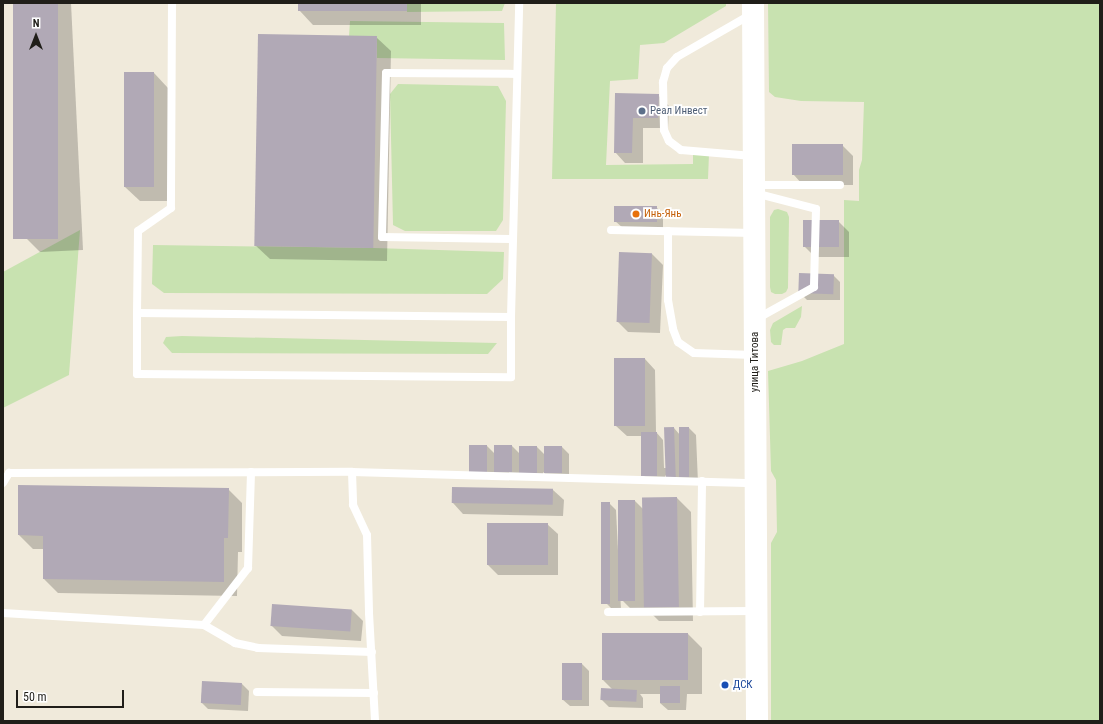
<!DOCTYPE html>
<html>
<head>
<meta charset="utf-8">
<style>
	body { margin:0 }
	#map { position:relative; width:1103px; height:724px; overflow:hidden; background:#f0eadb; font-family:"Roboto Condensed",sans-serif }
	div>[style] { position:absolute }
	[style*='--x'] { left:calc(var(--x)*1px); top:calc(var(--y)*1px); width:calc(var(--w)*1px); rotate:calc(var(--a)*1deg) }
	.green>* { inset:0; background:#c8e2b0 }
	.shadow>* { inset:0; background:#0003 }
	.building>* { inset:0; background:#b1a9b6; transform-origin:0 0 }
	.lane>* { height:8px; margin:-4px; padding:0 4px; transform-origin:4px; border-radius:4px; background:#fff }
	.secondary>* { height:22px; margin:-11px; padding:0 11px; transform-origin:11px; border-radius:11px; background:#fff }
	.dots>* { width:11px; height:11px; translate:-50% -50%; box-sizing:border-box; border:2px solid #fff; border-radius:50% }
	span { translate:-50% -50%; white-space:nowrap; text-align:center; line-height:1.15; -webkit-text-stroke:3.5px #fff; paint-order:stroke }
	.service-label { font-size:11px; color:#4e5e75 }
	.left { translate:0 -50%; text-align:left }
	.food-label { font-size:11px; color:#c56008 }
	.street-label { font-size:11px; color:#201e19 }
	.transit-label { font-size:11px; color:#164399 }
	.frame { position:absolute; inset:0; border:4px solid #201e19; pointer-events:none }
	.north { position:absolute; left:16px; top:16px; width:40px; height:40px; -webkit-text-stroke:3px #fff; paint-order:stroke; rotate:0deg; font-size:11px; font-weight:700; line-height:16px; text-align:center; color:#201e19 }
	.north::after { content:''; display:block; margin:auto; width:14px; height:18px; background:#201e19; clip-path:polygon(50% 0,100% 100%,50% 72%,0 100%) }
	.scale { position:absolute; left:16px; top:690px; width:108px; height:18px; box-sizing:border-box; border:2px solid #201e19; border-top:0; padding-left:5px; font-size:12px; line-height:14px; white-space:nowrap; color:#201e19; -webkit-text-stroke:3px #fff; paint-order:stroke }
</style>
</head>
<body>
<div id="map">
	<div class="green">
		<div style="clip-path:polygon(407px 3px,505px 3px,502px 11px,407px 12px)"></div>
		<div style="clip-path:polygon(556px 3px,726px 3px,726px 6px,664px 43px,640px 45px,638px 79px,610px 81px,606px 165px,693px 164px,693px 154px,709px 154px,708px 179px,552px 179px)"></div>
		<div style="clip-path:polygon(768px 3px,1100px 3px,1100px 721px,771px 721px,771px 543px,777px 532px,776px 480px,771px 471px,768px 371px,802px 361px,844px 344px,844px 200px,859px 201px,859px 170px,862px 160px,864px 102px,801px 101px,775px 97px,769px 92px)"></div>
		<div style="clip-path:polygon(350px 21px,504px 23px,505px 60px,377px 58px,377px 36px,349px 36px)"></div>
		<div style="clip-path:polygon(398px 84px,498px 86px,506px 101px,503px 220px,496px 231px,405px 231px,393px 225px,390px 94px)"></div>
		<div style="clip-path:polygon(778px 209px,787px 212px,789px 217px,788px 288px,786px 292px,782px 294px,775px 294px,771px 292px,770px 287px,770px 217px,774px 210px)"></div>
		<div style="clip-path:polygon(80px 230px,69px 375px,3px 408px,3px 272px)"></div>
		<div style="clip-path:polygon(153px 245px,374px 248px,504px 252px,503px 279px,487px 294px,164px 293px,152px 284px)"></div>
		<div style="clip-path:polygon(802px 306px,801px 317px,795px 328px,786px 328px,783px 330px,781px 345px,774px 345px,771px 342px,770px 330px,773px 323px)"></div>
		<div style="clip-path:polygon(182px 336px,497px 343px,488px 354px,172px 353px,163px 343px,166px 337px)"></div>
	</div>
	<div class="shadow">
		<div style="clip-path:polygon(14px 3px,71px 3px,83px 250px,40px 252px,26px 238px)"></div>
		<div style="clip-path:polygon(299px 3px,421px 3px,421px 25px,313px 25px,299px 10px)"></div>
		<div style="clip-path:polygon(376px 37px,391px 51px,387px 261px,270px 259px,255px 245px)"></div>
		<div style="clip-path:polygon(154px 73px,168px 88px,168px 201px,140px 201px,125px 187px)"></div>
		<div style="clip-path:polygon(616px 94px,658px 95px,669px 106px,668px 128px,643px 128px,643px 163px,625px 163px,615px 152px)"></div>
		<div style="clip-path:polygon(842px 145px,853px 156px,853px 185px,803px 185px,793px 174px)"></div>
		<div style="clip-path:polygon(656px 207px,663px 214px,663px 228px,623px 228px,615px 221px)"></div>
		<div style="clip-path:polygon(838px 221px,849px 232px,849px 257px,815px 257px,804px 246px)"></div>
		<div style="clip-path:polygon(652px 254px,663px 265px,660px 333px,628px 332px,618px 322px)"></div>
		<div style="clip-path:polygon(833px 275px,840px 282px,840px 300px,807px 300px,800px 293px)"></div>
		<div style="clip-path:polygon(645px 359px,655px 370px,656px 432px,663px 440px,664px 468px,666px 468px,674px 428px,680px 435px,689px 428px,696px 435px,698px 483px,674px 484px,665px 475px,665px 482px,650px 482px,643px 475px,642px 436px,627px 436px,616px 426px)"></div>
		<div style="clip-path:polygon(487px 446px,495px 454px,512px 446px,520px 454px,537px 447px,545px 455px,562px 447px,569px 454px,569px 480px,552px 480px,543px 472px,543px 480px,476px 479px)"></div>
		<div style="clip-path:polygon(19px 486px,228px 489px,242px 503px,242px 552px,238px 552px,237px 596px,58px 593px,44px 579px,44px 549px,33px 549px,19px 535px)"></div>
		<div style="clip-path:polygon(453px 488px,553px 490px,564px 500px,563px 516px,463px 514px,453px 503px)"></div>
		<div style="clip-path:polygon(677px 498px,691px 512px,693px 621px,659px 621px,649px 611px,634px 612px,623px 601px,635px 501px,643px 509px)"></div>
		<div style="clip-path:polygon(609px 503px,616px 510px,621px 610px,613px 610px,606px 603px)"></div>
		<div style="clip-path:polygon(547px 524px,558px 534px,558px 575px,498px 575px,488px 565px)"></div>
		<div style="clip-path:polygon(352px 610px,363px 621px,361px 641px,282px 636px,272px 626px)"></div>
		<div style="clip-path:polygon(688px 634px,702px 648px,702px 694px,687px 694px,686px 710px,668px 710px,660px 703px,661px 694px,640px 694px,643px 698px,643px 708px,609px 707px,602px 700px,613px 690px,603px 680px)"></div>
		<div style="clip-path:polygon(582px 664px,589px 671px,589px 706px,570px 706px,562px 699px)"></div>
		<div style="clip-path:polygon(203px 682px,242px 684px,249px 691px,248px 711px,208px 709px,201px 702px)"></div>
	</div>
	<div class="building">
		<div style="left:13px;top:3px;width:45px;height:236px"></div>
		<div style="left:298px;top:3px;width:109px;height:8px"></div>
		<div style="left:258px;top:34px;width:119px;height:212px;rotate:1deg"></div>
		<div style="left:124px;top:72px;width:30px;height:115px"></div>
		<div style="clip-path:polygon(615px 93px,659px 94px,658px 118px,633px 118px,632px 153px,614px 153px)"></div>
		<div style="left:792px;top:144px;width:51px;height:31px"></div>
		<div style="left:614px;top:206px;width:43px;height:16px"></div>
		<div style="left:839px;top:220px;width:27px;height:36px;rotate:90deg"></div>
		<div style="left:619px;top:252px;width:33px;height:70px;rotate:2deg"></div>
		<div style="left:799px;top:273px;width:35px;height:20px;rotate:2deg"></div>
		<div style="left:614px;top:358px;width:31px;height:68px"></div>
		<div style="left:674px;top:427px;width:50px;height:10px;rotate:88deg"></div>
		<div style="left:679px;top:427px;width:10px;height:50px"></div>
		<div style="left:641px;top:432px;width:16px;height:44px"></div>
		<div style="left:469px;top:445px;width:18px;height:27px"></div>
		<div style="left:494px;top:445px;width:18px;height:27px"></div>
		<div style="left:519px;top:446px;width:18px;height:27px"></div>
		<div style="left:544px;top:446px;width:18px;height:27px"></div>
		<div style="clip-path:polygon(18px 485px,229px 488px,228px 538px,224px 538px,224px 582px,43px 579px,43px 536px,18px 535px)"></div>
		<div style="left:452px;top:487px;width:101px;height:16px;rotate:1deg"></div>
		<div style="left:677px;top:497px;width:110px;height:35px;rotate:89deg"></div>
		<div style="left:618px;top:500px;width:17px;height:101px"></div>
		<div style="left:601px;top:502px;width:9px;height:102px"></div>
		<div style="left:487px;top:523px;width:61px;height:42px"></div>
		<div style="left:272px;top:604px;width:80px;height:22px;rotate:4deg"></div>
		<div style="left:688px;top:633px;width:47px;height:86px;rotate:90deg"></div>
		<div style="left:562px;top:663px;width:20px;height:37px"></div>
		<div style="left:202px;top:681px;width:40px;height:22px;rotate:3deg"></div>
		<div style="left:660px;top:686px;width:20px;height:17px"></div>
		<div style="left:601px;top:688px;width:36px;height:12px;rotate:3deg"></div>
	</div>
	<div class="lane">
		<div style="--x:172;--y:3;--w:205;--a:90.3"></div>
		<div style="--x:171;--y:208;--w:40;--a:145.1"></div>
		<div style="--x:138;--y:231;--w:82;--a:90.7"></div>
		<div style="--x:137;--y:313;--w:374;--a:0.6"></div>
		<div style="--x:750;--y:15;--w:84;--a:150.1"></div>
		<div style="--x:677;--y:57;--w:15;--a:132"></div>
		<div style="--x:667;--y:68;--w:15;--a:106"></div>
		<div style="--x:663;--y:82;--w:48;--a:88.8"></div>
		<div style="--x:664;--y:130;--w:12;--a:66"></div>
		<div style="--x:669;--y:141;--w:15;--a:37"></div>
		<div style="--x:681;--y:150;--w:72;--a:4.8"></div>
		<div style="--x:755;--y:185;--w:85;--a:0"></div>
		<div style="--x:755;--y:193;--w:63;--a:14.7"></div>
		<div style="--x:816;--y:209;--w:78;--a:91.5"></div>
		<div style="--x:814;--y:287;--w:64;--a:151"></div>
		<div style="--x:611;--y:230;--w:143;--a:1.2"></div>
		<div style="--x:668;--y:231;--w:69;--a:90"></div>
		<div style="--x:668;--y:300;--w:29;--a:80"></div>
		<div style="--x:673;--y:329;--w:14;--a:69"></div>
		<div style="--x:678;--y:342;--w:19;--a:35"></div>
		<div style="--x:694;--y:353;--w:60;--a:1.9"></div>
		<div style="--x:513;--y:239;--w:131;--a:-179.1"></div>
		<div style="--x:382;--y:237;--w:164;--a:-88.6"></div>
		<div style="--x:386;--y:73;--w:131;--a:0.4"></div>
		<div style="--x:137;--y:313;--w:61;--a:90"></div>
		<div style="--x:137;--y:374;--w:374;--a:0.5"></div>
		<div style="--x:511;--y:377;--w:60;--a:-90"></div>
		<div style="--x:511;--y:317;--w:314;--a:-88.5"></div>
		<div style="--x:352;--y:472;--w:33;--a:88"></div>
		<div style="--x:353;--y:505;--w:33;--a:65"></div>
		<div style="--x:367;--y:535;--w:78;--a:88.5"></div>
		<div style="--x:369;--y:613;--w:108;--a:86.8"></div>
		<div style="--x:3;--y:483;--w:12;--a:-59"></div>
		<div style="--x:9;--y:473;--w:343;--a:-0.2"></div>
		<div style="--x:352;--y:472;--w:403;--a:1.6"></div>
		<div style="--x:608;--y:612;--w:148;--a:-0.4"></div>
		<div style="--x:700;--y:612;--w:131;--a:-89.1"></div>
		<div style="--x:3;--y:613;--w:201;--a:3.4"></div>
		<div style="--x:204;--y:625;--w:36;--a:30"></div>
		<div style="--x:235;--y:643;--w:24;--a:12"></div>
		<div style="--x:258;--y:648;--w:114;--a:2"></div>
		<div style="--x:204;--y:625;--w:72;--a:-52.3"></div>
		<div style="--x:248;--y:568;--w:96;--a:-88.2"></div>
		<div style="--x:257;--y:692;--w:117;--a:0.5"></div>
	</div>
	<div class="secondary">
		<div style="--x:753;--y:3;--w:718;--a:89.68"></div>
	</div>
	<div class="dots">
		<div style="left:642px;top:111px;background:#5c6f8a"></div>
		<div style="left:636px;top:214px;background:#e8710a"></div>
		<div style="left:725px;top:685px;background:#1a4fb4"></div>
	</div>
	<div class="service-label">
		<span class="left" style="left:650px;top:111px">Реал Инвест</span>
	</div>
	<div class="food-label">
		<span class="left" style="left:644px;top:214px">Инь-Янь</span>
	</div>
	<div class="street-label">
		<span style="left:755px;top:362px;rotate:-90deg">улица Титова</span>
	</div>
	<div class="transit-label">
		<span class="left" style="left:733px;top:685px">ДСК</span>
	</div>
	<div class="frame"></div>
	<div class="north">N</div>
	<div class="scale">50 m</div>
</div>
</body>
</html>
